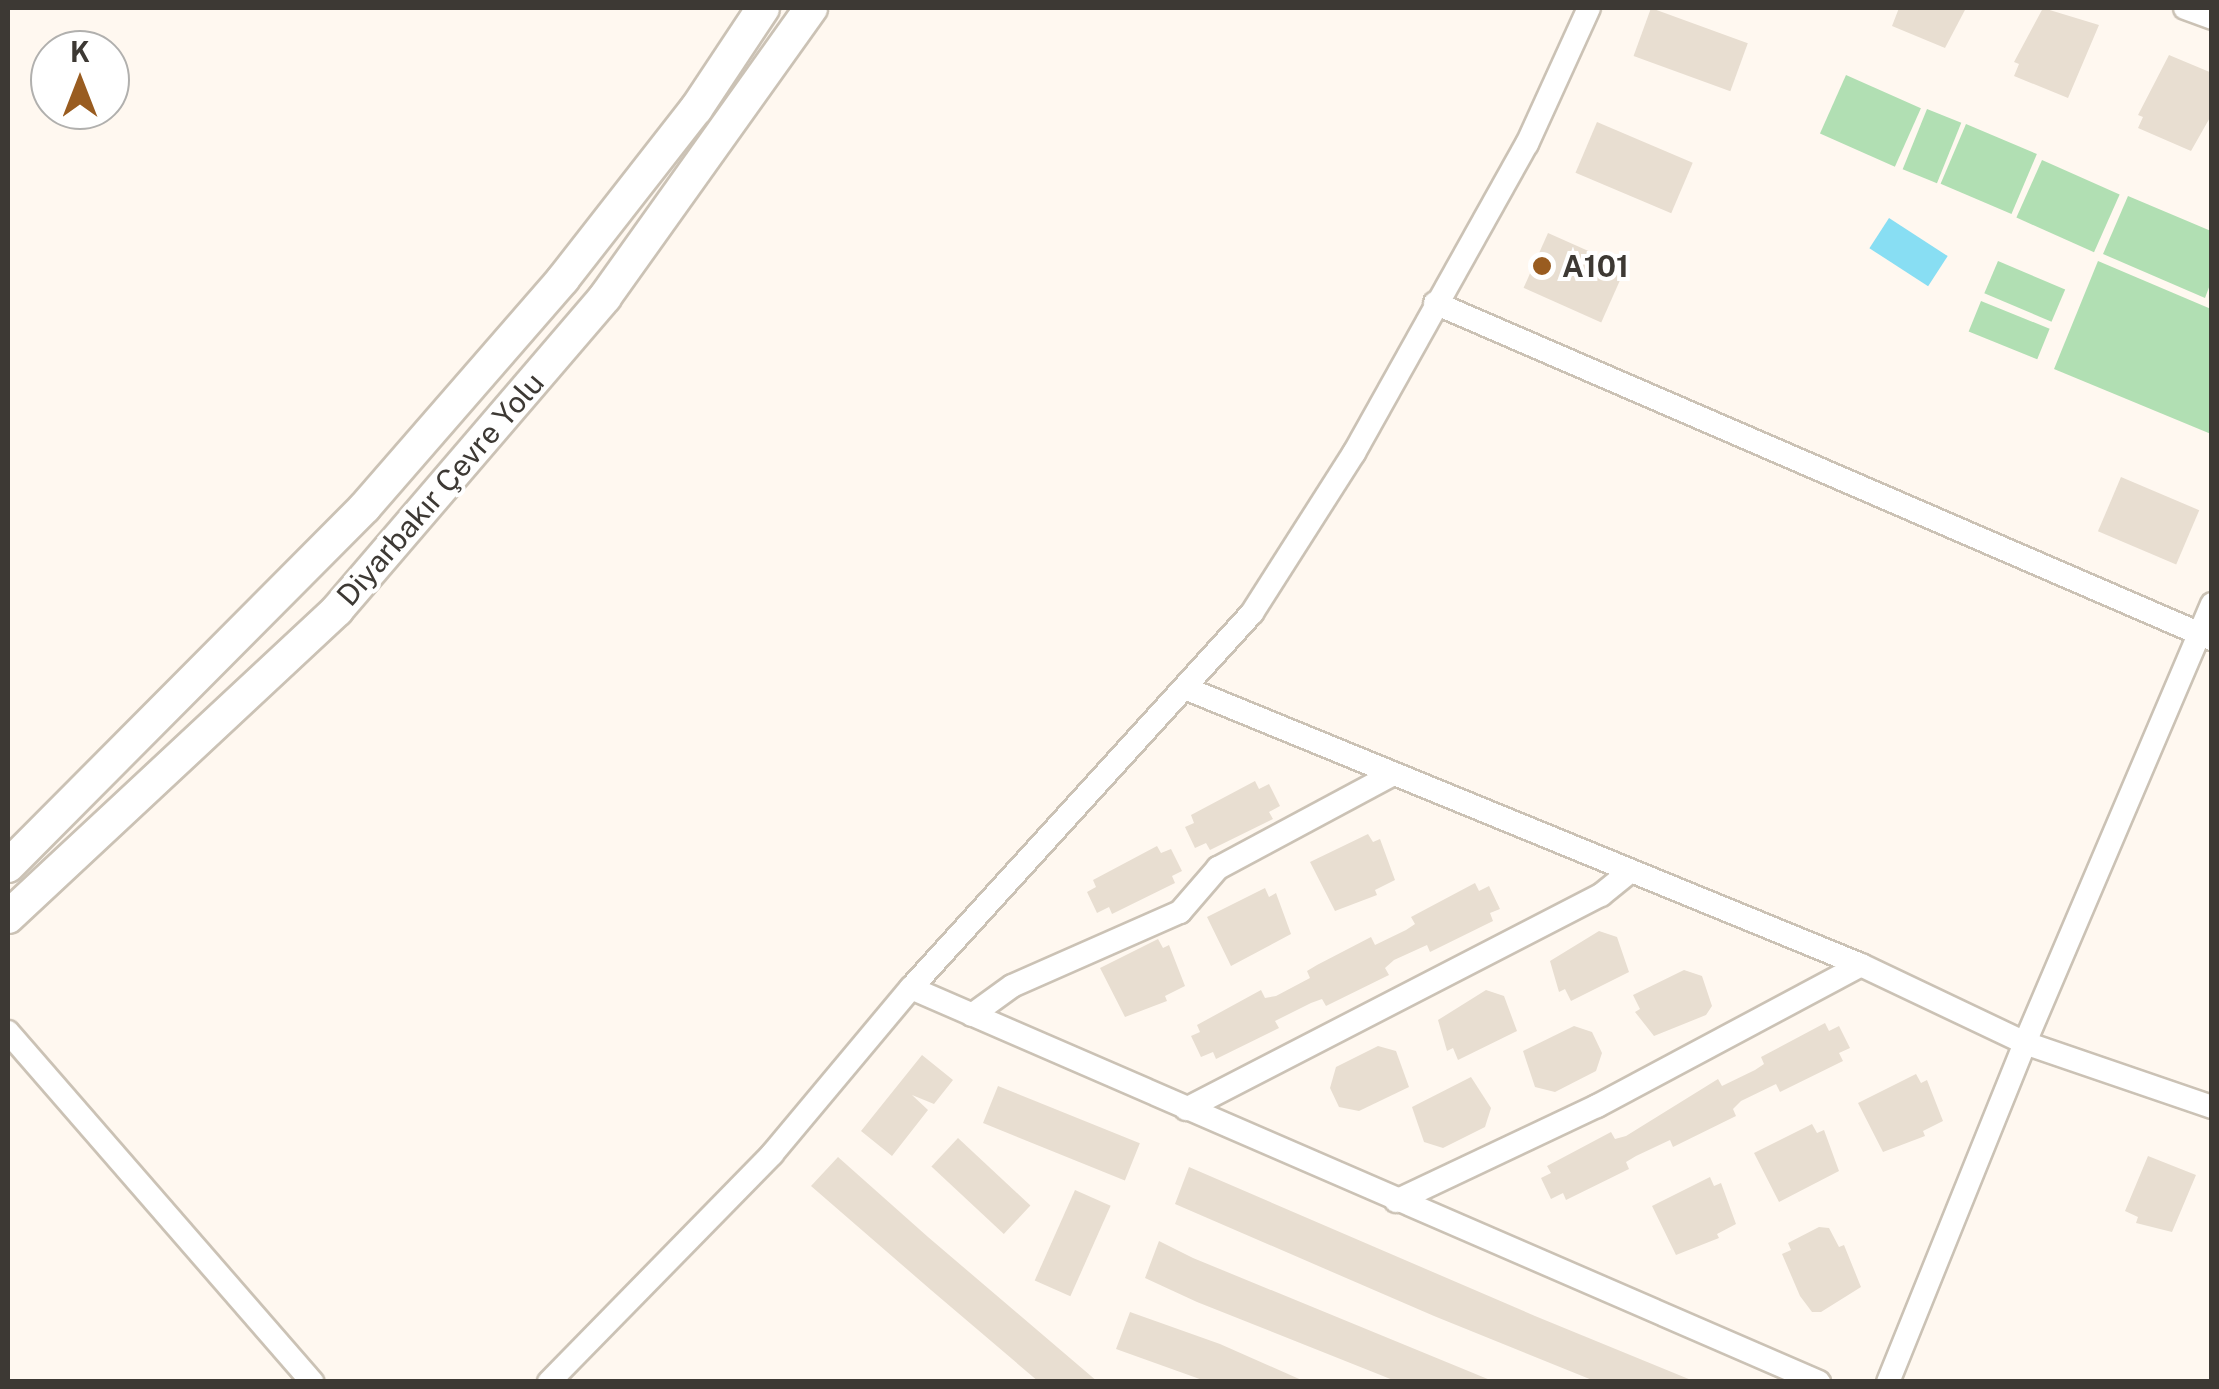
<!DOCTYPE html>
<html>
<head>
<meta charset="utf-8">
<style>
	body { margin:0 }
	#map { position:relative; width:2219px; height:1389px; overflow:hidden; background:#fff8f0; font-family:"Public Sans",sans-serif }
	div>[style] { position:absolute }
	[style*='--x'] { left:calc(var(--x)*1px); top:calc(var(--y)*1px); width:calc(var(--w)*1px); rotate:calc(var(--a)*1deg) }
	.green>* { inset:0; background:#b1dfb3; transform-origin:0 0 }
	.water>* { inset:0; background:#88def3; transform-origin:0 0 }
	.building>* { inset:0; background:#e8ded1; transform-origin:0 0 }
	.roads { filter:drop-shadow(2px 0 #cbc2b5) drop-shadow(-2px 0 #cbc2b5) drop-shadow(0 2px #cbc2b5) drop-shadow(0 -2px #cbc2b5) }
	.minor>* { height:22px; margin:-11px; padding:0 11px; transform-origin:11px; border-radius:11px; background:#fff }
	.highway>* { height:32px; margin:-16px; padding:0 16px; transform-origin:16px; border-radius:16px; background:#fff }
	.dots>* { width:28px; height:28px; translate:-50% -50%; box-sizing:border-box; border:5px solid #fff; border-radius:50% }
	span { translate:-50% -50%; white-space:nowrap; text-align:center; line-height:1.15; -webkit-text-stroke:8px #fff; paint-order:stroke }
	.poi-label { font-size:30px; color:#3d3934; font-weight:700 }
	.left { translate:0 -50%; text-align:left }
	.street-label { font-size:30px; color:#3d3934 }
	.frame { position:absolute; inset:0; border:10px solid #3d3934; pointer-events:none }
	.north { position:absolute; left:30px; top:30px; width:100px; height:100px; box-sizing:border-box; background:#fff; border:2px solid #b1b0ae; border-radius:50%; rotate:0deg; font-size:28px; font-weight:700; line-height:40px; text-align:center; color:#3d3934 }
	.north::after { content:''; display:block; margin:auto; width:35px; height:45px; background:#995c20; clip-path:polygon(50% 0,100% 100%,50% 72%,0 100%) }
</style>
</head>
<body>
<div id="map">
	<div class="green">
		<div style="left:1846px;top:75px;width:82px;height:64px;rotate:24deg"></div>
		<div style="left:1927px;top:109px;width:37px;height:65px;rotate:22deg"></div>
		<div style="left:1966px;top:124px;width:77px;height:65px;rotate:23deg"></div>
		<div style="left:2042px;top:160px;width:85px;height:63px;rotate:24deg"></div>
		<div style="clip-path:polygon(2128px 196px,2211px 231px,2211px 282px,2205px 298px,2103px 254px)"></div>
		<div style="left:1998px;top:261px;width:73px;height:35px;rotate:23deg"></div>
		<div style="clip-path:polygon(2098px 261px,2211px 309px,2211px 434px,2054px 369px)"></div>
		<div style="left:1981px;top:301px;width:74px;height:33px;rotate:22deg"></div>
	</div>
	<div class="water">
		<div style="left:1889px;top:218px;width:70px;height:36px;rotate:33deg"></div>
	</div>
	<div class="building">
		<div style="left:1651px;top:8px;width:103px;height:51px;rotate:20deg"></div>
		<div style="clip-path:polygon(1899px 8px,1966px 8px,1945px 48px,1892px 26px)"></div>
		<div style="clip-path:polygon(2043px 8px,2099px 25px,2068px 98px,2014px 76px,2019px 64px,2014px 62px)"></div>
		<div style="clip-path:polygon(2169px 55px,2212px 73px,2212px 114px,2191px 151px,2138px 128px,2143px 117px,2138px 115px)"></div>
		<div style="left:1597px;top:122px;width:104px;height:55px;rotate:23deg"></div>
		<div style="left:1548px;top:233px;width:85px;height:60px;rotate:24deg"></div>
		<div style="left:2121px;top:477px;width:85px;height:59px;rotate:23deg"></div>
		<div style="clip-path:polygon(1255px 781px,1259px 789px,1269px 784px,1280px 806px,1269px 812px,1273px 819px,1210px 850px,1206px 843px,1195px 848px,1185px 827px,1194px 823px,1191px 815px)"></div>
		<div style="clip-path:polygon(1368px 834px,1373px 842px,1380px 839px,1395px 880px,1375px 890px,1377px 895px,1335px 911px,1310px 862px)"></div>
		<div style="clip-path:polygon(1157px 846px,1161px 853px,1171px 849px,1182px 871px,1172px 876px,1175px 883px,1112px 914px,1109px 907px,1097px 913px,1087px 892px,1096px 887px,1093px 880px)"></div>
		<div style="clip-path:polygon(1475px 883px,1479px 891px,1489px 886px,1500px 909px,1490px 913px,1493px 921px,1430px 952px,1427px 945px,1394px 960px,1385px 968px,1389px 975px,1326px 1006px,1322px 999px,1311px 1003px,1275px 1021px,1279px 1028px,1216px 1059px,1213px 1052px,1201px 1057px,1191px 1036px,1200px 1032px,1197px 1025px,1261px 990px,1265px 998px,1276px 996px,1310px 978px,1307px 971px,1317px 965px,1371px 937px,1375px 945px,1406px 930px,1415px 924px,1411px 917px)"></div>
		<div style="clip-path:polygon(1265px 888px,1269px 897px,1276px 893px,1291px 934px,1231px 966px,1207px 917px)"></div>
		<div style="clip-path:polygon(1599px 931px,1617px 937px,1629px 972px,1571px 1001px,1565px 989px,1559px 992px,1550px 961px)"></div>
		<div style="clip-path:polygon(1158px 939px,1163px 948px,1169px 945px,1185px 986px,1165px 996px,1167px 1001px,1125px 1017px,1100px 968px)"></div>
		<div style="clip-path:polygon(1684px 970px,1702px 976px,1712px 1006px,1706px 1015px,1654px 1036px,1635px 1012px,1640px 1009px,1633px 995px)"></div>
		<div style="clip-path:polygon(1486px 990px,1504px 996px,1517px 1031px,1458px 1060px,1453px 1048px,1447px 1051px,1438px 1020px)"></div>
		<div style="clip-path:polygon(1825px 1023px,1829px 1031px,1839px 1026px,1850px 1048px,1839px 1053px,1843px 1061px,1780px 1092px,1776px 1084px,1741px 1101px,1733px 1109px,1736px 1116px,1673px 1147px,1670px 1140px,1636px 1156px,1626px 1162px,1629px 1169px,1566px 1200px,1563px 1193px,1551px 1199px,1541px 1178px,1551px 1173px,1547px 1166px,1611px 1132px,1615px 1139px,1626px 1136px,1718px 1079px,1722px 1086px,1755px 1070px,1764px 1064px,1761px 1057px)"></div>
		<div style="clip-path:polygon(1574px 1026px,1592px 1032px,1602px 1053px,1596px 1071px,1555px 1092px,1535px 1087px,1523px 1051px)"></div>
		<div style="clip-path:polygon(1378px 1046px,1396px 1051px,1409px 1087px,1359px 1111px,1339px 1107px,1330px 1088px,1336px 1067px)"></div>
		<div style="clip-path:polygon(922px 1055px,953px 1080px,934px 1104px,912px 1095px,928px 1110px,892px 1156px,861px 1131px)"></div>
		<div style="clip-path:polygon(1916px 1074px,1921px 1083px,1927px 1080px,1943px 1121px,1923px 1131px,1925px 1136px,1883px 1152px,1858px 1103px)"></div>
		<div style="clip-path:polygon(1471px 1077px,1491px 1108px,1485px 1127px,1443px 1148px,1424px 1142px,1412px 1107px)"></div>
		<div style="left:998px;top:1086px;width:153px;height:40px;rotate:22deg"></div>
		<div style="clip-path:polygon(1812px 1124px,1817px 1133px,1824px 1130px,1839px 1171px,1779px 1202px,1754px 1153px)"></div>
		<div style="left:958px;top:1138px;width:99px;height:39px;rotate:43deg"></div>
		<div style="clip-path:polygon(2148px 1156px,2196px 1175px,2172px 1232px,2136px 1223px,2138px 1217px,2125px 1211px)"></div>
		<div style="clip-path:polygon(838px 1157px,928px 1237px,1098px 1382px,1039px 1382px,931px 1290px,811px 1186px)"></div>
		<div style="clip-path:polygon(1189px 1167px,1535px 1316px,1696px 1382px,1597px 1382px,1434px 1316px,1175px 1204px)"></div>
		<div style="clip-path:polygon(1710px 1177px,1714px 1186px,1721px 1183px,1736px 1224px,1717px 1234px,1719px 1238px,1676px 1255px,1652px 1206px)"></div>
		<div style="left:1075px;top:1190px;width:39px;height:99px;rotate:24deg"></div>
		<div style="clip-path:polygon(1819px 1227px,1829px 1228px,1839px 1247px,1844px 1245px,1861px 1287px,1821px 1312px,1812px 1312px,1800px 1296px,1782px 1254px,1791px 1250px,1788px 1243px)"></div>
		<div style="clip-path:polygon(1159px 1241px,1193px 1258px,1495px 1382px,1398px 1382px,1197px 1302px,1145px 1278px)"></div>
		<div style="clip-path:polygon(1130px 1312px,1220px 1344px,1306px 1382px,1208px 1382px,1116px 1349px)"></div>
	</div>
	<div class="roads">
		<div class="minor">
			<div style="--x:2185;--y:8;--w:29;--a:20"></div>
			<div style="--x:1435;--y:303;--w:847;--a:23.39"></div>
			<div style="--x:2212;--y:604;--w:477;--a:113.1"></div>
			<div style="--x:2025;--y:1043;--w:198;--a:18.9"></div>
			<div style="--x:1185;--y:688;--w:731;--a:22.28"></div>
			<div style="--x:1861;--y:965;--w:182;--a:25.4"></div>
			<div style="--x:2025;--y:1043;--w:366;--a:112"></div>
			<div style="--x:911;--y:988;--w:990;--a:23.46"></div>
			<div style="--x:972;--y:1015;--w:49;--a:-35.9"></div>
			<div style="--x:1012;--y:986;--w:184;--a:-23.8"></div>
			<div style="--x:1180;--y:912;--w:58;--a:-49.2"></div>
			<div style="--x:1218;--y:868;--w:199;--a:-28.2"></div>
			<div style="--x:8;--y:1032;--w:464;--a:49"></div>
			<div style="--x:1186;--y:1109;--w:467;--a:-27.3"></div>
			<div style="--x:1601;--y:895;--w:38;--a:-39"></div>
			<div style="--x:1396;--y:1201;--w:222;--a:-25.3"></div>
			<div style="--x:1597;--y:1106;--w:299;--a:-28.1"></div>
			<div style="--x:549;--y:1382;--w:319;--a:-45.6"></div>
			<div style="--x:772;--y:1154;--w:217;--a:-50.1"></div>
			<div style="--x:911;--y:988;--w:507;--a:-47.72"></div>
			<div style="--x:1252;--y:613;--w:190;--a:-57.5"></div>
			<div style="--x:1354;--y:453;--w:354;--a:-60.8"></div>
			<div style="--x:1527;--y:144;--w:149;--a:-65.5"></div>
		</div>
		<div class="highway">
			<div style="--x:8;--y:866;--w:506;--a:-45.16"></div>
			<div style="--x:365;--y:507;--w:302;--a:-49"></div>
			<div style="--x:563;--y:279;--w:216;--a:-52"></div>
			<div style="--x:696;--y:109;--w:121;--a:-56.4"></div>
			<div style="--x:8;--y:917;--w:450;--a:-43"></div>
			<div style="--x:337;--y:610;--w:412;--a:-49.4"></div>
			<div style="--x:605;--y:297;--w:355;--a:-54.5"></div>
		</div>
	</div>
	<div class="dots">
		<div style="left:1542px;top:266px;background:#995c20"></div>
	</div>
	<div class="poi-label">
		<span class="left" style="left:1562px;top:266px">A101</span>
	</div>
	<div class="street-label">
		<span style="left:440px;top:489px;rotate:-49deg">Diyarbakır Çevre Yolu</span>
	</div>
	<div class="frame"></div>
	<div class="north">K</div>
</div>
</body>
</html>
